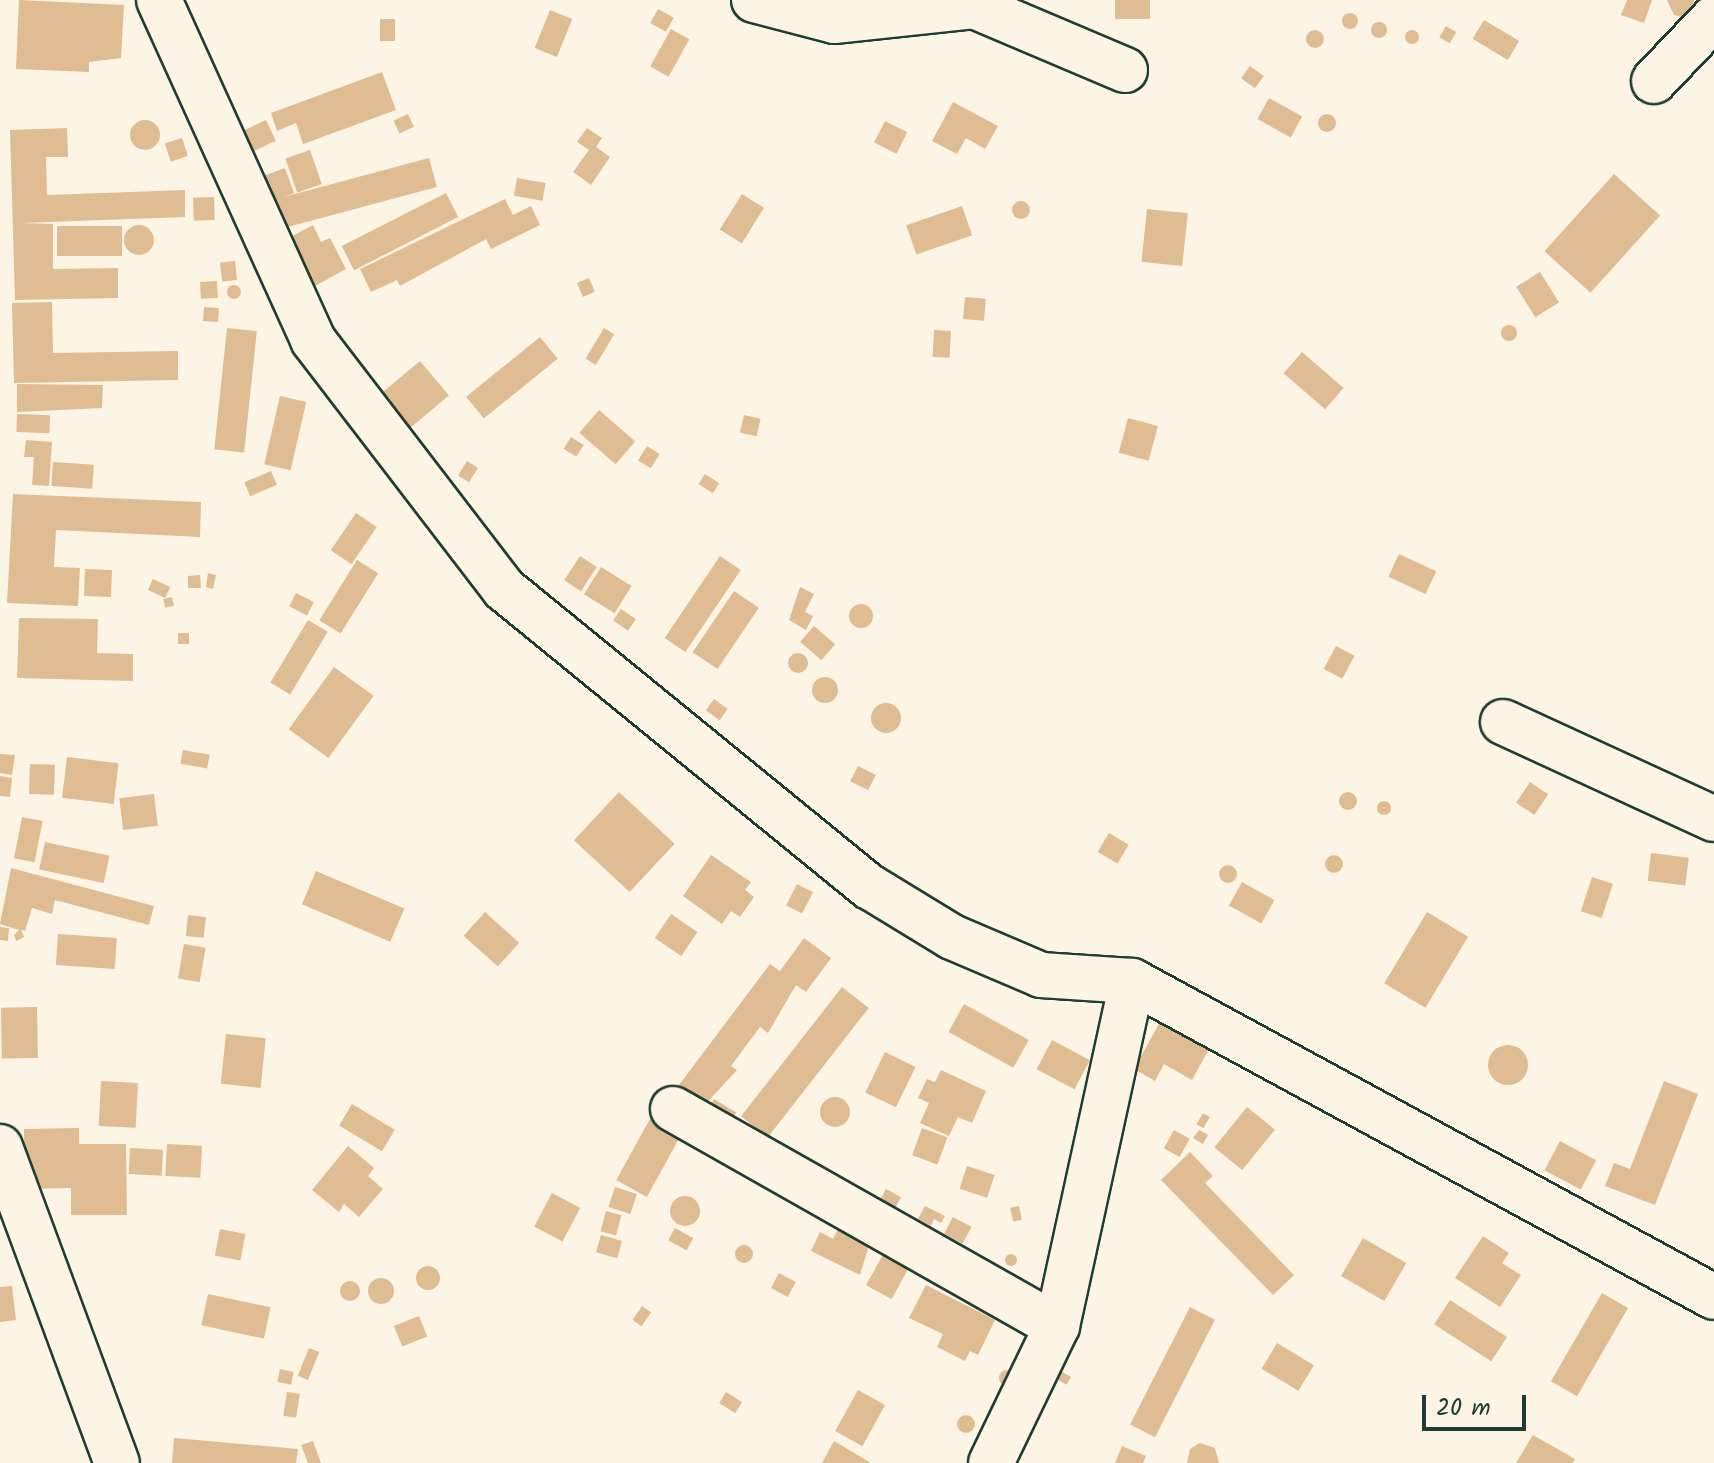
<!DOCTYPE html>
<html>
<head>
<meta charset="utf-8">
<style>
	body { margin:0 }
	#map { position:relative; width:1714px; height:1463px; overflow:hidden; background:#fcf5e5; font-family:Kalam,sans-serif }
	div>[style] { position:absolute }
	[style*='--x'] { left:calc(var(--x)*1px); top:calc(var(--y)*1px); width:calc(var(--w)*1px); rotate:calc(var(--a)*1deg) }
	.building>* { inset:0; background:#dfbc91; transform-origin:0 0 }
	.round { border-radius:50% }
	.roads { filter:drop-shadow(2px 0 #1f3d34) drop-shadow(-2px 0 #1f3d34) drop-shadow(0 2px #1f3d34) drop-shadow(0 -2px #1f3d34) }
	.minor>* { height:44px; margin:-22px; padding:0 22px; transform-origin:22px; border-radius:22px; background:#fcf5e5 }
	span { translate:-50% -50%; white-space:nowrap; text-align:center; line-height:1.15; -webkit-text-stroke:6px #fcf5e5; paint-order:stroke }
	.scale { position:absolute; left:1422px; top:1395px; width:104px; height:36px; box-sizing:border-box; border:4px solid #1f3d34; border-top:0; padding-left:10px; font-size:24px; line-height:28px; white-space:nowrap; color:#1f3d34; -webkit-text-stroke:6px #fcf5e5; paint-order:stroke }
</style>
</head>
<body>
<div id="map">
	<div class="building">
		<div style="clip-path:polygon(19px 0,124px 5px,121px 58px,89px 62px,89px 72px,16px 69px)"></div>
		<div style="left:1115px;top:0;width:35px;height:19px"></div>
		<div style="clip-path:polygon(1627px 0,1652px 0,1644px 23px,1621px 15px)"></div>
		<div style="clip-path:polygon(1667px 0,1694px 0,1693px 9px,1683px 17px,1674px 15px)"></div>
		<div style="left:658px;top:9px;width:18px;height:16px;rotate:29deg"></div>
		<div style="left:550px;top:10px;width:24px;height:41px;rotate:22deg"></div>
		<div class="round" style="left:1342px;top:13px;width:16px;height:16px"></div>
		<div style="left:380px;top:19px;width:15px;height:22px"></div>
		<div style="left:1484px;top:20px;width:41px;height:22px;rotate:31deg"></div>
		<div class="round" style="left:1371px;top:22px;width:16px;height:16px"></div>
		<div style="left:1446px;top:26px;width:12px;height:13px;rotate:31deg"></div>
		<div style="left:671px;top:29px;width:21px;height:43px;rotate:29deg"></div>
		<div class="round" style="left:1306px;top:30px;width:18px;height:18px"></div>
		<div class="round" style="left:1405px;top:30px;width:14px;height:14px"></div>
		<div style="left:1250px;top:66px;width:17px;height:15px;rotate:36deg"></div>
		<div style="clip-path:polygon(382px 72px,396px 110px,303px 144px,296px 123px,277px 131px,271px 113px)"></div>
		<div style="left:1269px;top:98px;width:38px;height:24px;rotate:29deg"></div>
		<div style="clip-path:polygon(953px 102px,998px 126px,985px 149px,966px 138px,957px 154px,932px 141px)"></div>
		<div class="round" style="left:1318px;top:114px;width:18px;height:18px"></div>
		<div style="left:408px;top:114px;width:14px;height:16px;rotate:65deg"></div>
		<div style="left:266px;top:120px;width:23px;height:26px;rotate:65deg"></div>
		<div class="round" style="left:130px;top:120px;width:30px;height:30px"></div>
		<div style="left:885px;top:121px;width:25px;height:24px;rotate:27deg"></div>
		<div style="clip-path:polygon(67px 128px,68px 157px,46px 157px,47px 195px,185px 190px,185px 217px,22px 223px,53px 224px,53px 269px,118px 268px,118px 298px,15px 300px,10px 130px)"></div>
		<div style="clip-path:polygon(587px 128px,602px 138px,596px 147px,610px 157px,591px 185px,573px 172px,589px 150px,577px 142px)"></div>
		<div style="left:182px;top:138px;width:19px;height:18px;rotate:72deg"></div>
		<div style="left:310px;top:150px;width:36px;height:26px;rotate:71deg"></div>
		<div style="left:429px;top:158px;width:30px;height:162px;rotate:75deg"></div>
		<div style="left:285px;top:168px;width:27px;height:26px;rotate:70deg"></div>
		<div style="left:1614px;top:174px;width:62px;height:104px;rotate:42deg"></div>
		<div style="left:517px;top:178px;width:29px;height:18px;rotate:10deg"></div>
		<div style="left:446px;top:193px;width:27px;height:117px;rotate:63deg"></div>
		<div style="left:742px;top:194px;width:26px;height:42px;rotate:32deg"></div>
		<div style="left:214px;top:197px;width:23px;height:21px;rotate:88deg"></div>
		<div style="clip-path:polygon(505px 199px,513px 215px,531px 206px,540px 225px,491px 249px,486px 239px,400px 286px,397px 280px,371px 292px,360px 269px)"></div>
		<div class="round" style="left:1012px;top:201px;width:18px;height:18px"></div>
		<div style="left:962px;top:206px;width:31px;height:59px;rotate:71deg"></div>
		<div style="left:1147px;top:209px;width:41px;height:53px;rotate:6deg"></div>
		<div style="clip-path:polygon(313px 225px,321px 242px,330px 238px,346px 269px,306px 291px,281px 242px)"></div>
		<div class="round" style="left:124px;top:225px;width:30px;height:30px"></div>
		<div style="left:122px;top:226px;width:30px;height:65px;rotate:90deg"></div>
		<div style="left:235px;top:261px;width:19px;height:15px;rotate:84deg"></div>
		<div style="left:1540px;top:272px;width:36px;height:28px;rotate:58deg"></div>
		<div style="left:589px;top:278px;width:15px;height:13px;rotate:67deg"></div>
		<div style="left:217px;top:281px;width:17px;height:17px;rotate:87deg"></div>
		<div class="round" style="left:227px;top:285px;width:14px;height:14px"></div>
		<div style="left:965px;top:297px;width:21px;height:22px;rotate:5deg"></div>
		<div style="clip-path:polygon(52px 302px,53px 353px,178px 351px,178px 380px,14px 383px,12px 303px)"></div>
		<div style="left:204px;top:307px;width:15px;height:14px;rotate:4deg"></div>
		<div class="round" style="left:1501px;top:325px;width:16px;height:16px"></div>
		<div style="left:227px;top:328px;width:30px;height:122px;rotate:6deg"></div>
		<div style="left:604px;top:328px;width:12px;height:36px;rotate:31deg"></div>
		<div style="left:934px;top:330px;width:17px;height:27px;rotate:3deg"></div>
		<div style="left:540px;top:337px;width:28px;height:95px;rotate:51deg"></div>
		<div style="left:1302px;top:352px;width:55px;height:28px;rotate:41deg"></div>
		<div style="left:420px;top:361px;width:45px;height:55px;rotate:50deg"></div>
		<div style="clip-path:polygon(17px 384px,103px 385px,102px 408px,17px 412px)"></div>
		<div style="left:280px;top:396px;width:27px;height:70px;rotate:13deg"></div>
		<div style="left:599px;top:410px;width:48px;height:30px;rotate:41deg"></div>
		<div style="left:17px;top:414px;width:33px;height:18px;rotate:2deg"></div>
		<div style="left:744px;top:415px;width:17px;height:18px;rotate:13deg"></div>
		<div style="left:1128px;top:418px;width:31px;height:36px;rotate:15deg"></div>
		<div style="left:571px;top:437px;width:15px;height:14px;rotate:32deg"></div>
		<div style="clip-path:polygon(26px 440px,52px 442px,49px 486px,32px 485px,34px 457px,24px 457px)"></div>
		<div style="left:647px;top:446px;width:15px;height:17px;rotate:32deg"></div>
		<div style="left:467px;top:461px;width:13px;height:17px;rotate:32deg"></div>
		<div style="left:53px;top:462px;width:41px;height:24px;rotate:4deg"></div>
		<div style="left:271px;top:471px;width:15px;height:29px;rotate:67deg"></div>
		<div style="left:705px;top:474px;width:17px;height:12px;rotate:33deg"></div>
		<div style="clip-path:polygon(13px 494px,201px 502px,200px 537px,56px 530px,54px 567px,80px 568px,78px 606px,7px 603px)"></div>
		<div style="left:356px;top:513px;width:25px;height:45px;rotate:34deg"></div>
		<div style="left:1399px;top:554px;width:41px;height:25px;rotate:25deg"></div>
		<div style="left:580px;top:556px;width:20px;height:29px;rotate:33deg"></div>
		<div style="left:720px;top:556px;width:25px;height:99px;rotate:34deg"></div>
		<div style="left:357px;top:560px;width:25px;height:71px;rotate:32deg"></div>
		<div style="left:601px;top:567px;width:36px;height:32px;rotate:32deg"></div>
		<div style="left:85px;top:569px;width:27px;height:27px;rotate:2deg"></div>
		<div style="clip-path:polygon(208px 573px,216px 575px,213px 589px,206px 587px)"></div>
		<div style="clip-path:polygon(200px 575px,201px 588px,188px 588px,188px 576px)"></div>
		<div style="left:153px;top:579px;width:19px;height:12px;rotate:25deg"></div>
		<div style="clip-path:polygon(800px 587px,814px 594px,805px 612px,813px 616px,806px 630px,789px 620px)"></div>
		<div style="left:734px;top:591px;width:30px;height:74px;rotate:34deg"></div>
		<div style="left:296px;top:593px;width:20px;height:15px;rotate:27deg"></div>
		<div style="left:172px;top:597px;width:9px;height:9px;rotate:77deg"></div>
		<div class="round" style="left:849px;top:604px;width:24px;height:24px"></div>
		<div style="left:621px;top:609px;width:18px;height:14px;rotate:34deg"></div>
		<div style="clip-path:polygon(19px 618px,98px 619px,97px 653px,133px 654px,133px 681px,17px 678px)"></div>
		<div style="left:308px;top:620px;width:23px;height:73px;rotate:31deg"></div>
		<div style="left:814px;top:626px;width:28px;height:21px;rotate:41deg"></div>
		<div style="left:178px;top:633px;width:11px;height:11px"></div>
		<div style="left:1336px;top:646px;width:21px;height:26px;rotate:28deg"></div>
		<div class="round" style="left:788px;top:653px;width:20px;height:20px"></div>
		<div style="left:334px;top:667px;width:49px;height:77px;rotate:36deg"></div>
		<div class="round" style="left:812px;top:677px;width:26px;height:26px"></div>
		<div style="left:714px;top:699px;width:17px;height:14px;rotate:36deg"></div>
		<div class="round" style="left:871px;top:703px;width:30px;height:30px"></div>
		<div style="left:183px;top:750px;width:27px;height:14px;rotate:10deg"></div>
		<div style="clip-path:polygon(0 754px,15px 755px,12px 775px,0 773px)"></div>
		<div style="left:67px;top:757px;width:52px;height:41px;rotate:7deg"></div>
		<div style="left:30px;top:764px;width:25px;height:30px;rotate:2deg"></div>
		<div style="left:858px;top:766px;width:20px;height:17px;rotate:27deg"></div>
		<div style="clip-path:polygon(0 776px,12px 778px,10px 797px,0 796px)"></div>
		<div style="left:1530px;top:782px;width:22px;height:25px;rotate:34deg"></div>
		<div style="left:619px;top:792px;width:76px;height:66px;rotate:43deg"></div>
		<div class="round" style="left:1339px;top:792px;width:18px;height:18px"></div>
		<div style="left:154px;top:794px;width:32px;height:35px;rotate:83deg"></div>
		<div class="round" style="left:1377px;top:801px;width:14px;height:14px"></div>
		<div style="left:22px;top:817px;width:21px;height:42px;rotate:11deg"></div>
		<div style="left:1109px;top:833px;width:23px;height:22px;rotate:31deg"></div>
		<div style="left:45px;top:842px;width:66px;height:28px;rotate:12deg"></div>
		<div style="left:1651px;top:853px;width:38px;height:28px;rotate:7deg"></div>
		<div class="round" style="left:1325px;top:855px;width:18px;height:18px"></div>
		<div style="clip-path:polygon(711px 855px,751px 882px,745px 890px,754px 897px,740px 917px,731px 911px,722px 924px,683px 896px)"></div>
		<div class="round" style="left:1219px;top:865px;width:18px;height:18px"></div>
		<div style="clip-path:polygon(11px 868px,154px 906px,149px 925px,55px 900px,52px 914px,32px 908px,25px 931px,21px 930px,24px 937px,16px 941px,14px 935px,19px 930px,0 924px)"></div>
		<div style="left:316px;top:871px;width:96px;height:36px;rotate:23deg"></div>
		<div style="left:1592px;top:877px;width:22px;height:36px;rotate:18deg"></div>
		<div style="left:1242px;top:882px;width:37px;height:27px;rotate:29deg"></div>
		<div style="left:797px;top:884px;width:18px;height:24px;rotate:27deg"></div>
		<div style="left:485px;top:912px;width:46px;height:32px;rotate:42deg"></div>
		<div style="left:1427px;top:912px;width:48px;height:83px;rotate:31deg"></div>
		<div style="left:671px;top:914px;width:32px;height:29px;rotate:34deg"></div>
		<div style="left:188px;top:915px;width:18px;height:21px;rotate:6deg"></div>
		<div style="clip-path:polygon(0 927px,9px 928px,8px 941px,0 940px)"></div>
		<div style="left:58px;top:934px;width:59px;height:31px;rotate:4deg"></div>
		<div style="clip-path:polygon(804px 938px,831px 958px,806px 992px,796px 985px,768px 1033px,760px 1027px,731px 1066px,737px 1070px,702px 1108px,676px 1089px,770px 964px,780px 971px)"></div>
		<div style="left:184px;top:944px;width:22px;height:35px;rotate:10deg"></div>
		<div style="left:842px;top:987px;width:34px;height:164px;rotate:38deg"></div>
		<div style="left:964px;top:1004px;width:74px;height:32px;rotate:29deg"></div>
		<div style="left:37px;top:1007px;width:51px;height:36px;rotate:89deg"></div>
		<div style="clip-path:polygon(1160px 1022px,1209px 1049px,1192px 1080px,1164px 1064px,1155px 1081px,1134px 1069px)"></div>
		<div style="left:226px;top:1034px;width:40px;height:50px;rotate:6deg"></div>
		<div style="left:1052px;top:1040px;width:43px;height:33px;rotate:28deg"></div>
		<div class="round" style="left:1488px;top:1045px;width:40px;height:40px"></div>
		<div style="left:885px;top:1052px;width:34px;height:45px;rotate:26deg"></div>
		<div style="clip-path:polygon(941px 1070px,986px 1091px,972px 1123px,958px 1117px,949px 1136px,920px 1123px,929px 1103px,918px 1098px,927px 1079px,935px 1082px)"></div>
		<div style="left:101px;top:1081px;width:37px;height:45px;rotate:3deg"></div>
		<div style="clip-path:polygon(1664px 1081px,1698px 1094px,1655px 1205px,1605px 1186px,1614px 1163px,1630px 1169px)"></div>
		<div class="round" style="left:820px;top:1097px;width:30px;height:30px"></div>
		<div style="left:714px;top:1099px;width:26px;height:16px;rotate:31deg"></div>
		<div style="left:352px;top:1104px;width:50px;height:25px;rotate:31deg"></div>
		<div style="left:1247px;top:1107px;width:36px;height:52px;rotate:39deg"></div>
		<div style="left:655px;top:1110px;width:35px;height:80px;rotate:29deg"></div>
		<div style="left:1203px;top:1113px;width:8px;height:13px;rotate:30deg"></div>
		<div style="clip-path:polygon(79px 1128px,79px 1144px,126px 1144px,127px 1215px,71px 1215px,71px 1188px,24px 1189px,24px 1129px)"></div>
		<div style="left:922px;top:1128px;width:27px;height:29px;rotate:20deg"></div>
		<div style="left:1174px;top:1130px;width:18px;height:21px;rotate:29deg"></div>
		<div style="clip-path:polygon(1199px 1130px,1208px 1135px,1203px 1144px,1193px 1138px)"></div>
		<div style="left:1560px;top:1141px;width:41px;height:33px;rotate:28deg"></div>
		<div style="left:167px;top:1144px;width:35px;height:32px;rotate:3deg"></div>
		<div style="clip-path:polygon(348px 1146px,374px 1168px,368px 1176px,383px 1189px,359px 1217px,344px 1204px,339px 1212px,312px 1190px)"></div>
		<div style="left:130px;top:1148px;width:33px;height:26px;rotate:3deg"></div>
		<div style="clip-path:polygon(1190px 1152px,1213px 1176px,1205px 1183px,1294px 1275px,1273px 1295px,1161px 1180px)"></div>
		<div style="left:967px;top:1166px;width:29px;height:24px;rotate:18deg"></div>
		<div style="left:615px;top:1187px;width:23px;height:21px;rotate:18deg"></div>
		<div style="left:886px;top:1189px;width:17px;height:13px;rotate:28deg"></div>
		<div style="left:552px;top:1193px;width:32px;height:38px;rotate:28deg"></div>
		<div class="round" style="left:670px;top:1196px;width:30px;height:30px"></div>
		<div style="clip-path:polygon(925px 1206px,945px 1216px,941px 1223px,934px 1219px,931px 1226px,918px 1219px)"></div>
		<div style="left:1019px;top:1206px;width:14px;height:9px;rotate:78deg"></div>
		<div style="left:606px;top:1211px;width:16px;height:21px;rotate:15deg"></div>
		<div style="left:953px;top:1217px;width:21px;height:19px;rotate:28deg"></div>
		<div style="clip-path:polygon(843px 1220px,872px 1235px,860px 1275px,811px 1251px,820px 1232px,833px 1239px)"></div>
		<div style="left:675px;top:1228px;width:21px;height:14px;rotate:29deg"></div>
		<div style="left:220px;top:1229px;width:26px;height:27px;rotate:11deg"></div>
		<div style="left:601px;top:1235px;width:22px;height:18px;rotate:16deg"></div>
		<div style="clip-path:polygon(1483px 1236px,1509px 1253px,1502px 1263px,1521px 1275px,1500px 1307px,1455px 1278px)"></div>
		<div style="left:1363px;top:1238px;width:50px;height:44px;rotate:30deg"></div>
		<div class="round" style="left:735px;top:1245px;width:18px;height:18px"></div>
		<div style="left:885px;top:1251px;width:29px;height:39px;rotate:29deg"></div>
		<div class="round" style="left:1005px;top:1254px;width:12px;height:12px"></div>
		<div class="round" style="left:416px;top:1266px;width:24px;height:24px"></div>
		<div style="left:779px;top:1273px;width:19px;height:17px;rotate:28deg"></div>
		<div class="round" style="left:368px;top:1278px;width:26px;height:26px"></div>
		<div class="round" style="left:340px;top:1281px;width:20px;height:20px"></div>
		<div style="clip-path:polygon(926px 1285px,995px 1320px,978px 1355px,970px 1351px,965px 1361px,937px 1347px,943px 1334px,909px 1318px)"></div>
		<div style="clip-path:polygon(12px 1286px,16px 1320px,0 1322px,0 1287px)"></div>
		<div style="left:1602px;top:1293px;width:30px;height:102px;rotate:30deg"></div>
		<div style="left:208px;top:1294px;width:64px;height:32px;rotate:12deg"></div>
		<div style="left:1450px;top:1300px;width:68px;height:29px;rotate:33deg"></div>
		<div style="left:642px;top:1306px;width:11px;height:17px;rotate:34deg"></div>
		<div style="left:1190px;top:1307px;width:28px;height:132px;rotate:27deg"></div>
		<div style="left:419px;top:1316px;width:22px;height:27px;rotate:68deg"></div>
		<div style="left:1277px;top:1343px;width:43px;height:30px;rotate:31deg"></div>
		<div style="left:309px;top:1348px;width:11px;height:30px;rotate:22deg"></div>
		<div style="left:1052px;top:1366px;width:22px;height:9px;rotate:30deg"></div>
		<div style="left:280px;top:1369px;width:14px;height:13px;rotate:12deg"></div>
		<div class="round" style="left:999px;top:1370px;width:16px;height:16px"></div>
		<div style="left:858px;top:1390px;width:31px;height:47px;rotate:29deg"></div>
		<div style="left:287px;top:1392px;width:13px;height:24px;rotate:9deg"></div>
		<div style="left:726px;top:1392px;width:19px;height:13px;rotate:32deg"></div>
		<div class="round" style="left:957px;top:1415px;width:18px;height:18px"></div>
		<div style="clip-path:polygon(1533px 1435px,1575px 1459px,1573px 1463px,1516px 1463px)"></div>
		<div style="clip-path:polygon(174px 1438px,298px 1449px,296px 1463px,172px 1463px)"></div>
		<div style="clip-path:polygon(313px 1441px,321px 1463px,308px 1463px,301px 1445px)"></div>
		<div style="clip-path:polygon(834px 1441px,871px 1463px,822px 1463px)"></div>
		<div style="clip-path:polygon(1200px 1443px,1215px 1448px,1219px 1463px,1187px 1463px,1190px 1449px)"></div>
		<div style="clip-path:polygon(1122px 1446px,1146px 1456px,1143px 1463px,1115px 1463px)"></div>
	</div>
	<div class="roads">
		<div class="minor">
			<div style="--x:159;--y:0;--w:373;--a:65.6"></div>
			<div style="--x:313;--y:340;--w:314;--a:52.5"></div>
			<div style="--x:504;--y:589;--w:472;--a:39.2"></div>
			<div style="--x:870;--y:887;--w:96;--a:31.4"></div>
			<div style="--x:952;--y:937;--w:97;--a:23.1"></div>
			<div style="--x:1041;--y:975;--w:91;--a:3.8"></div>
			<div style="--x:1132;--y:981;--w:662;--a:28.5"></div>
			<div style="--x:754;--y:0;--w:83;--a:14.7"></div>
			<div style="--x:834;--y:21;--w:141;--a:-6.1"></div>
			<div style="--x:974;--y:6;--w:164;--a:23"></div>
			<div style="--x:1654;--y:81;--w:87;--a:-46.4"></div>
			<div style="--x:1503;--y:722;--w:232;--a:24.7"></div>
			<div style="--x:673;--y:1109;--w:441;--a:29.5"></div>
			<div style="--x:0;--y:1147;--w:337;--a:69.7"></div>
			<div style="--x:991;--y:1463;--w:152;--a:-64.3"></div>
			<div style="--x:1057;--y:1326;--w:353;--a:-77.7"></div>
		</div>
	</div>
	<div class="scale">20 m</div>
</div>
</body>
</html>
